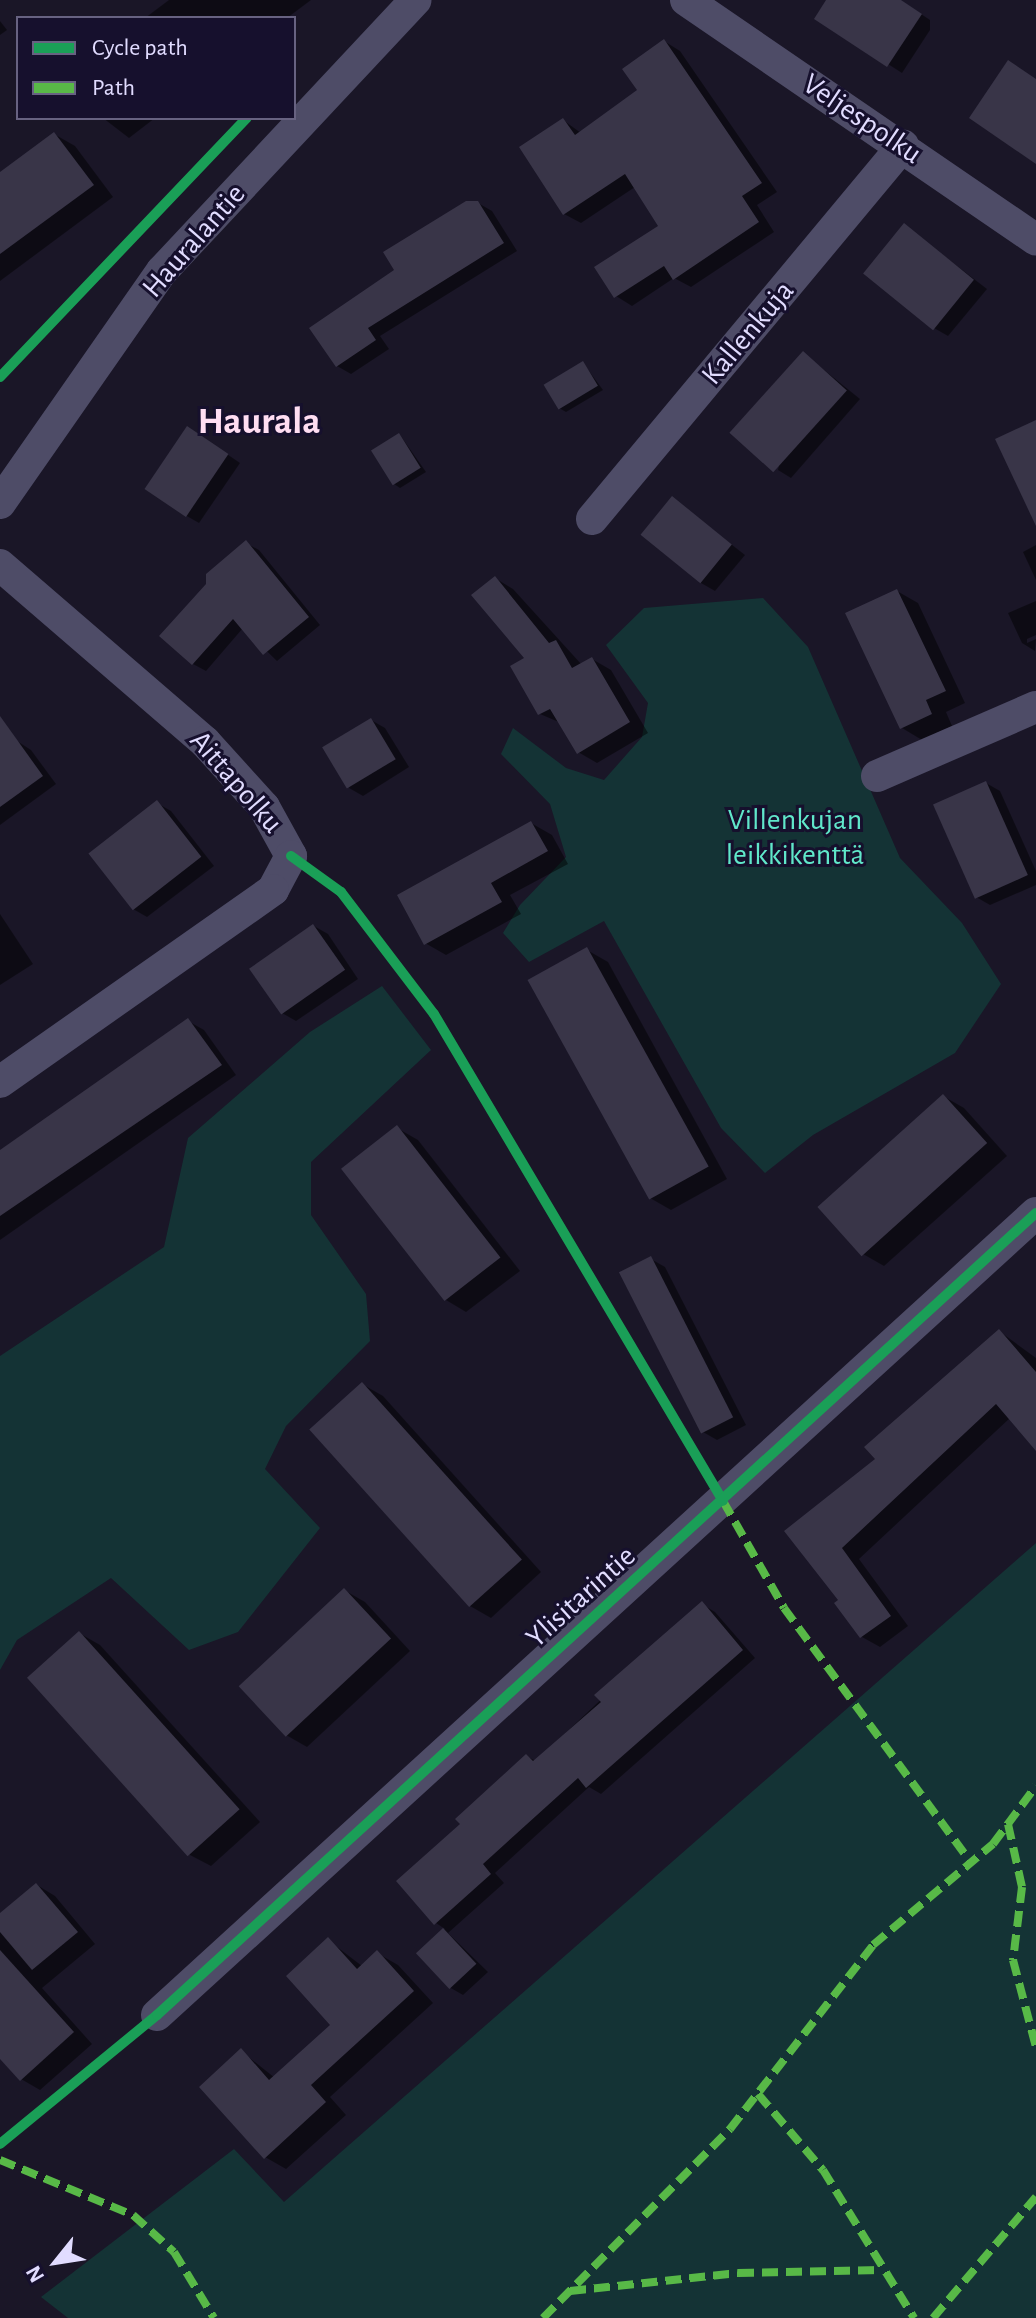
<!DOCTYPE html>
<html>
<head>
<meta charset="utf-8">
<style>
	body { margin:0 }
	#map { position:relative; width:1036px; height:2318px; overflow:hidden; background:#1a1627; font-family:"Alegreya Sans",sans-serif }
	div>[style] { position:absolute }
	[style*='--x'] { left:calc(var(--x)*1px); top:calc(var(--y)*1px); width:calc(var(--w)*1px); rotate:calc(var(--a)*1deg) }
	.green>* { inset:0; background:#143335 }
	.shadow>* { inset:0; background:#0007 }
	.building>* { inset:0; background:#393548; transform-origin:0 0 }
	.street>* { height:32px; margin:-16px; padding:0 16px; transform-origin:16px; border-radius:16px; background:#4e4c67 }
	.quiet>* { height:8px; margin-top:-4px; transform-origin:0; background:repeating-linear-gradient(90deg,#58b947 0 16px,transparent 0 24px) }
	.cycleway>* { height:10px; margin:-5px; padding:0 5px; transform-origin:5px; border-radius:5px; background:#1a9f57 }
	span { translate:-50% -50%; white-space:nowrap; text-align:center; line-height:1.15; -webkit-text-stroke:6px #16102d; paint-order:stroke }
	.street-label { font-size:30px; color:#e1dcff }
	.park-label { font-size:30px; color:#60e7ca }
	.district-label { font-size:38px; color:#ffdef2; font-weight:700 }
	.legend { position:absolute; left:16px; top:16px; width:280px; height:104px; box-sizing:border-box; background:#16102d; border:2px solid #676281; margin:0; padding:10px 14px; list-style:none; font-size:24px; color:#e1dcff }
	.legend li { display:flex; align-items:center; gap:16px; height:40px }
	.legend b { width:40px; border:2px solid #676281 }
	.north { position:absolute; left:16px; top:2222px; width:80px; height:80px; -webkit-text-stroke:6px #16102d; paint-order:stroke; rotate:240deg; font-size:22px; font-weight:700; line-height:32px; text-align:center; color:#e1dcff }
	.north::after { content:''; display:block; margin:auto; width:28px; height:36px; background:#e1dcff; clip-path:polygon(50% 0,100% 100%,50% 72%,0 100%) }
</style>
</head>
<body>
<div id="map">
	<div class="green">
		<div style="clip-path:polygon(763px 598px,808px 647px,900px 858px,962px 923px,1001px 984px,955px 1053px,813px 1135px,765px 1173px,721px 1128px,604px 921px,529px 962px,503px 933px,520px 905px,566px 857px,550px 804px,501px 754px,513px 728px,566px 768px,604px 780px,642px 737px,648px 703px,606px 645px,644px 608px)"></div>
		<div style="clip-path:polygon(382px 986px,431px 1050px,311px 1162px,311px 1215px,366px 1294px,370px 1341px,286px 1426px,265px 1469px,320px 1528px,238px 1632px,189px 1650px,111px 1578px,17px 1640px,0 1670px,0 1356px,164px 1247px,188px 1138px,310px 1032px)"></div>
		<div style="clip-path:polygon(1036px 1543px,1036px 2318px,68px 2318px,41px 2297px,234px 2149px,284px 2202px)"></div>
	</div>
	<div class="shadow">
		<div style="clip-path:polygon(169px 0,311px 0,287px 18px,145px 18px)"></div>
		<div style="clip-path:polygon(828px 0,900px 0,930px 20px,930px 30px,902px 73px,816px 18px)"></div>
		<div style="clip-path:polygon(0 21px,7px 30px,0 35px)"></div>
		<div style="clip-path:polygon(664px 41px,680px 51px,777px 192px,757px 205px,774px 232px,691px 287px,674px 278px,632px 306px,616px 296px,661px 226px,635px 187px,581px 223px,564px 214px,563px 120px,581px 133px,640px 90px)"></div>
		<div style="clip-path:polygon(103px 118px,155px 118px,129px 138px)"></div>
		<div style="clip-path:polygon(54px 134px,75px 146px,113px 197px,0 281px,0 175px)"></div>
		<div style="clip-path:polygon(478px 203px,492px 211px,517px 251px,380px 336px,389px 349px,351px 374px,337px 366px,397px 271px)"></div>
		<div style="clip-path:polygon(905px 226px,987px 289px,948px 336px,934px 328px)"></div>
		<div style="clip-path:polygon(803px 353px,860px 399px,791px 478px,778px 470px)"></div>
		<div style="clip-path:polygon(583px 363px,603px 390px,566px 412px,559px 408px)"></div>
		<div style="clip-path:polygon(400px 435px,426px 472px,400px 488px,394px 484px)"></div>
		<div style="clip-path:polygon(202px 437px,240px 463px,199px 523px,185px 515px)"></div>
		<div style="clip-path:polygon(672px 498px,745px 555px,715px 591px,701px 583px)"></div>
		<div style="clip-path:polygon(246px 543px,259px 550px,320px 625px,277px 661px,243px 628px,206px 671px,193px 664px)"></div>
		<div style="clip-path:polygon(1036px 545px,1036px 580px,1023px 552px)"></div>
		<div style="clip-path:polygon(495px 578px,513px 589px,582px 665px,592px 659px,611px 670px,648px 733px,597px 763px,578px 752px,561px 723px,540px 714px,527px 659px)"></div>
		<div style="clip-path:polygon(897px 591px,918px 603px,965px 703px,946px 712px,952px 726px,922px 740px,902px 728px)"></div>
		<div style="clip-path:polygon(1036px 601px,1036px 635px,1027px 639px,1027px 643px,1036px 639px,1035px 651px,1022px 643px,1008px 613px)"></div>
		<div style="clip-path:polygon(371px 720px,385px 728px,409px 767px,363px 796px,349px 788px)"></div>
		<div style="clip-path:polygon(17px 741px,31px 750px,56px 784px,0 825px,0 754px)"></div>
		<div style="clip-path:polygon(986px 783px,1000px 791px,1036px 871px,1036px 885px,990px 905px,976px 897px)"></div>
		<div style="clip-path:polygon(157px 803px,171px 811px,214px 866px,147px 917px,133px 909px)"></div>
		<div style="clip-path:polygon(531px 823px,552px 835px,568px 864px,510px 895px,521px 914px,446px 955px,425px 943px)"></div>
		<div style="clip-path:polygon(0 914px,33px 964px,0 985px)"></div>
		<div style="clip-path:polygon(314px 926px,328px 934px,358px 979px,296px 1021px,282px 1013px)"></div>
		<div style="clip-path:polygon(587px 950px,608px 962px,727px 1179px,671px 1210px,650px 1198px)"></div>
		<div style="clip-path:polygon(188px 1021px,204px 1030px,236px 1075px,0 1240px,0 1154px)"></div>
		<div style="clip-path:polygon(943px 1096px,964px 1108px,1007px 1156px,884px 1266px,863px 1254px)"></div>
		<div style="clip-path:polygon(397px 1128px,418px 1140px,520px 1271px,466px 1312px,446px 1300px)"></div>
		<div style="clip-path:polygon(651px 1259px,665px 1267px,746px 1425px,717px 1440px,703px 1432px)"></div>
		<div style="clip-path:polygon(999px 1331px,1036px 1358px,1036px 1445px,1010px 1418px,859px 1559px,908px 1626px,880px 1647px,862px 1637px,841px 1600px,787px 1532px,878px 1459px)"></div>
		<div style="clip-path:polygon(362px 1384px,383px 1396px,541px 1572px,491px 1618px,470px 1606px)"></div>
		<div style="clip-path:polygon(344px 1590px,365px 1602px,410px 1651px,307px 1747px,286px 1735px)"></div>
		<div style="clip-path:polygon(702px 1604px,715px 1612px,755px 1658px,601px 1794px,589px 1787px,495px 1873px,504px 1883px,448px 1933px,488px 1972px,463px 1995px,449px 1987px,418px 1953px,445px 1929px,436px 1923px,462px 1824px,526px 1756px,536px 1761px)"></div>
		<div style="clip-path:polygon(79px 1633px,100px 1645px,260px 1822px,211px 1866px,190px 1855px)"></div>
		<div style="clip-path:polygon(37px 1885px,55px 1896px,95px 1944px,42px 1988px,92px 2044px,40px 2090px,21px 2079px,0 2056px,0 1917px)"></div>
		<div style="clip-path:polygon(328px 1940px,362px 1966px,377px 1953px,398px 1965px,433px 2003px,330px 2097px,346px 2115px,286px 2169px,265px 2157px,241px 2051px,275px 2078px,333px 2025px)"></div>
	</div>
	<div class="building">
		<div style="clip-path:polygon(826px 0,901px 0,922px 14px,887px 67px,814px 19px)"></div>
		<div style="clip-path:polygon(664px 39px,762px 183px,742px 196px,759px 222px,673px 280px,664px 266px,614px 298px,594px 267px,658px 226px,625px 174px,563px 215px,519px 147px,563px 118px,575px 135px,637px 90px,622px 69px)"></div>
		<div style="clip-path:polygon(1008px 60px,1036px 79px,1036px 164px,969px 118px)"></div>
		<div style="clip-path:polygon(54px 132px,94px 185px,0 254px,0 172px)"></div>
		<div style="clip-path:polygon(466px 201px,478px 201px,504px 243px,368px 328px,376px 340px,336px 367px,309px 328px,394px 270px,383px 252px)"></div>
		<div style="left:904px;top:223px;width:90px;height:65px;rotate:39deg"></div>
		<div style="left:803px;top:351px;width:59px;height:110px;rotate:42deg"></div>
		<div style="left:583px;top:361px;width:29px;height:46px;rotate:59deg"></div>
		<div style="clip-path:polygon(1036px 420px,1036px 526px,995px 439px)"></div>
		<div style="left:187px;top:426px;width:50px;height:76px;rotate:34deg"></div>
		<div style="left:399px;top:433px;width:41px;height:33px;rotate:58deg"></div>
		<div style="left:672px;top:496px;width:77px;height:50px;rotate:39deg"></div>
		<div style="clip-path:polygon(246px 540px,309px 617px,263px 655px,233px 619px,192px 665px,159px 636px,206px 584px,206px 574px)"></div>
		<div style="clip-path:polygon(495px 576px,549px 643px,556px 640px,572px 668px,592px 657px,630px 722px,577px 754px,550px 709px,538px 715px,510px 666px,524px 658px,471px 595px)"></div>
		<div style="clip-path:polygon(897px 589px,946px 691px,926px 700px,932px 714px,900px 729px,845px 613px)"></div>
		<div style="clip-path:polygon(0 716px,43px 776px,0 807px)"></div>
		<div style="left:371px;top:718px;width:48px;height:57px;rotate:59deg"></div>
		<div style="left:986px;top:781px;width:103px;height:58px;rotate:66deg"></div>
		<div style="left:157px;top:800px;width:72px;height:87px;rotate:52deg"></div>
		<div style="clip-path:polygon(531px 821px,548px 851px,491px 883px,502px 902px,424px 945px,397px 895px)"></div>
		<div style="left:313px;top:924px;width:56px;height:78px;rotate:55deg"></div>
		<div style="left:587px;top:947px;width:251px;height:68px;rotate:61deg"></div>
		<div style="clip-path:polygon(188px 1018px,222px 1065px,0 1216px,0 1150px)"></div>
		<div style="left:943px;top:1094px;width:66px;height:169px;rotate:48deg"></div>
		<div style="left:397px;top:1125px;width:168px;height:71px;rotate:52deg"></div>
		<div style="left:651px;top:1256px;width:181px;height:36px;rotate:63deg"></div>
		<div style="clip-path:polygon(999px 1329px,1036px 1372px,1036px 1451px,996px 1404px,842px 1548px,891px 1616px,860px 1638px,834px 1603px,838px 1600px,784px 1531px,875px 1459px,864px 1447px)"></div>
		<div style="left:362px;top:1382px;width:239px;height:71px;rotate:48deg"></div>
		<div style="left:344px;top:1588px;width:69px;height:144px;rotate:47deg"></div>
		<div style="clip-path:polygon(702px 1601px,743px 1650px,586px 1788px,578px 1778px,483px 1864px,491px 1874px,434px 1925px,396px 1881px,460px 1824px,455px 1819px,526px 1754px,533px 1761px,601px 1702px,594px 1695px)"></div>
		<div style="left:79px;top:1631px;width:240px;height:70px;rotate:48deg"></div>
		<div style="clip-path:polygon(36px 1883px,78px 1932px,32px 1970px,0 1932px,0 1913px)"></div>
		<div style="left:443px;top:1928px;width:49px;height:37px;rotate:47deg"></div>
		<div style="clip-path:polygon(328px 1937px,357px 1969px,377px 1950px,414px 1991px,311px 2085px,326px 2102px,264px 2159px,199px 2087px,241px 2048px,269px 2080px,330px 2025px,286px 1976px)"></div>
		<div style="clip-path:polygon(0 1950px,74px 2032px,20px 2081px,0 2059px)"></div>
	</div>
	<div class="street">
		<div style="--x:686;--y:0;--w:424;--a:34.4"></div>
		<div style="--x:0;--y:503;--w:283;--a:-55.1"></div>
		<div style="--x:162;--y:271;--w:371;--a:-46.9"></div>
		<div style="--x:592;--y:519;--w:486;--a:-50.2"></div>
		<div style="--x:0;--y:565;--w:271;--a:40.8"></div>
		<div style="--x:205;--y:742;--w:88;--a:47.8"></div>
		<div style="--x:264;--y:807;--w:56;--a:61.1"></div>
		<div style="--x:291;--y:856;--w:38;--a:118"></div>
		<div style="--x:273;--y:890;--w:334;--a:144.9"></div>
		<div style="--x:877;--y:776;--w:173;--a:-23.5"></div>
		<div style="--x:157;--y:2015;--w:1190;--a:-42.38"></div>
	</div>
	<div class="quiet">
		<div style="--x:723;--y:1501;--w:123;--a:60.3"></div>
		<div style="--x:784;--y:1608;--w:316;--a:53.7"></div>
		<div style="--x:1008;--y:1824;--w:65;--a:77.5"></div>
		<div style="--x:1022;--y:1887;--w:74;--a:97"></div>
		<div style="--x:1013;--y:1960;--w:90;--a:75.2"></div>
		<div style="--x:758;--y:2094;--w:100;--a:49.5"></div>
		<div style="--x:823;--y:2170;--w:174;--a:58.4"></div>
		<div style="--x:0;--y:2160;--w:144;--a:22.5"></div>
		<div style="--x:133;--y:2215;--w:55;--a:42.1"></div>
		<div style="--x:174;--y:2252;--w:77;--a:58.8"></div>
		<div style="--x:570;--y:2291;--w:169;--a:-6.1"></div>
		<div style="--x:738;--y:2273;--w:143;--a:-1.2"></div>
		<div style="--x:543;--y:2318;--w:266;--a:-45.3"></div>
		<div style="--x:730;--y:2129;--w:233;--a:-52.1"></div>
		<div style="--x:873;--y:1945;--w:157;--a:-40.1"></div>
		<div style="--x:993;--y:1844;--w:72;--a:-53.4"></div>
		<div style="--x:933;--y:2318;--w:159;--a:-49.6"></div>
	</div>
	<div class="cycleway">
		<div style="--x:0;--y:377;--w:358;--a:-46.4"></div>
		<div style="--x:291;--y:856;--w:62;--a:35.8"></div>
		<div style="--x:341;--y:892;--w:153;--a:52.7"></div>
		<div style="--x:434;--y:1014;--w:566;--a:59.31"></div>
		<div style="--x:0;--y:2144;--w:203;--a:-39.4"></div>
		<div style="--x:157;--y:2015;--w:1190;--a:-42.38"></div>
	</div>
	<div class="street-label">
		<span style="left:862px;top:119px;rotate:34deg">Veljespolku</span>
		<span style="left:194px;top:241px;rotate:-49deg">Hauralantie</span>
		<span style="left:748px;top:333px;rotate:-50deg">Kallenkuja</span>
		<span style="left:236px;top:782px;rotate:49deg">Aittapolku</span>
		<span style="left:581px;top:1597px;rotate:-42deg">Ylisitarintie</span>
	</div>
	<div class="park-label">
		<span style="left:795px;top:837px">Villenkujan<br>leikkikenttä</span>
	</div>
	<div class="district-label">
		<span style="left:259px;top:423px">Haurala</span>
	</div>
	<ul class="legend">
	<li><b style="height:10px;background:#1a9f57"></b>Cycle path</li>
	<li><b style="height:10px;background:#58b947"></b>Path</li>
	</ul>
	<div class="north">N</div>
</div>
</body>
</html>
